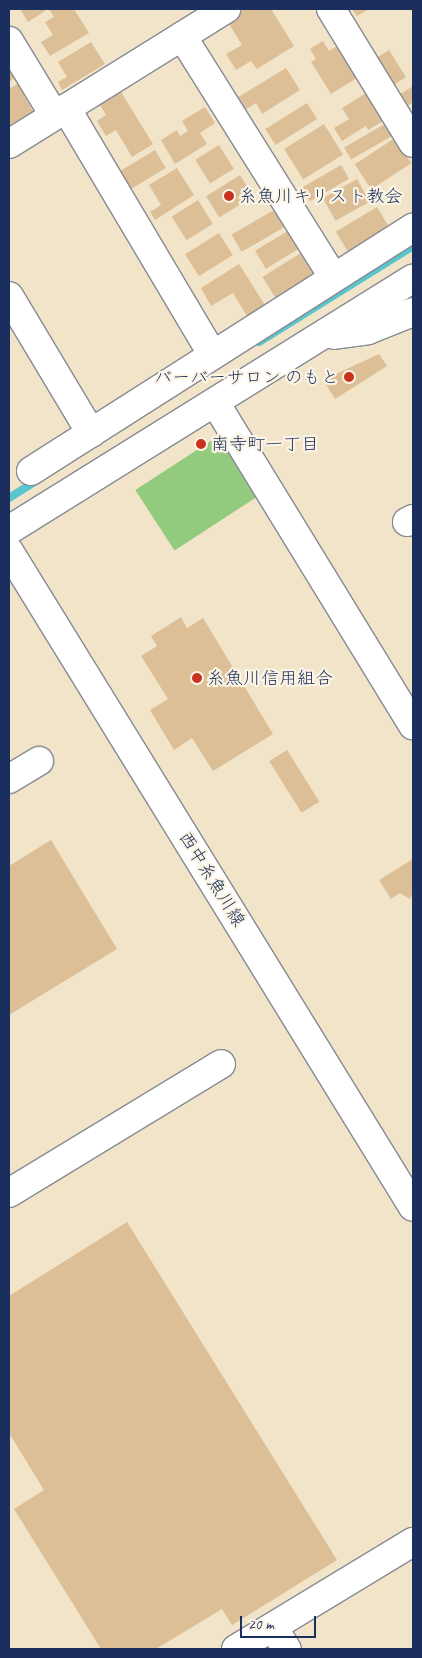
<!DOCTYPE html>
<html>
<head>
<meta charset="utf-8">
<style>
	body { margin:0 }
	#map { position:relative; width:422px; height:1658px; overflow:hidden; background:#f2e4c8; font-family:Caveat,"Klee One",sans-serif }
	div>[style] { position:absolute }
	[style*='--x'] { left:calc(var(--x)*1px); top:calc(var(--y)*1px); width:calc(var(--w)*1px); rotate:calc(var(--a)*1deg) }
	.green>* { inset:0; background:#93cb7e; transform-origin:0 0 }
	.stream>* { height:8px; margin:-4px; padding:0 4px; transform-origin:4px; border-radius:4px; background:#58c6cc }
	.building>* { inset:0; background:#dcbf97; transform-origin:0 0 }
	.roads { filter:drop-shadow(1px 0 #868a93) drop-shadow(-1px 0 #868a93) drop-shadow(0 1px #868a93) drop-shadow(0 -1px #868a93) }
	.minor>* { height:28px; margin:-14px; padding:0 14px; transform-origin:14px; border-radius:14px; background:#fff }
	.major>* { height:28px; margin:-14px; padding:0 14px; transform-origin:14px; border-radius:14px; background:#fff }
	.dots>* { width:14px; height:14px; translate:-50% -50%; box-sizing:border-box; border:2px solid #fcf5e5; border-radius:50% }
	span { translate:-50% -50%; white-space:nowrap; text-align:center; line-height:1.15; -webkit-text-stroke:4.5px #fcf5e5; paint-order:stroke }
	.poi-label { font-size:18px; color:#1b2f5e }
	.left { translate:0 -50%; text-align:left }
	.right { translate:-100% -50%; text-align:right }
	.street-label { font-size:18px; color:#1b2f5e }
	.frame { position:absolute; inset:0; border:10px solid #1b2f5e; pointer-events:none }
	.scale { position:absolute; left:240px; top:1616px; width:76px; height:22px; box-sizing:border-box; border:2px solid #1b2f5e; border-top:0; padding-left:6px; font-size:15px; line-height:18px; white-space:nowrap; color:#1b2f5e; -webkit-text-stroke:4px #fcf5e5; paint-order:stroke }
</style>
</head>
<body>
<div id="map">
	<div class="green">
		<div style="left:220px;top:435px;width:72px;height:101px;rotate:57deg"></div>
	</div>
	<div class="stream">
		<div style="--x:259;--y:342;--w:181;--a:-31.9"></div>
		<div style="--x:9;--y:498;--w:36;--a:-32"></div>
	</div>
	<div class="building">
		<div style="clip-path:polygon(20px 9px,44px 9px,45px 11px,28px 22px)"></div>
		<div style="clip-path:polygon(49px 9px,74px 9px,89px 33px,50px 56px,41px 42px,53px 35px,45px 22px,54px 17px)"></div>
		<div style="clip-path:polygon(243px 9px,271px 9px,294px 46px,257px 69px,251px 61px,236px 70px,226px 54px,242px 45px,226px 19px)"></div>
		<div style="clip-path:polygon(352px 9px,369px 9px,357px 16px)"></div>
		<div style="clip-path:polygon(323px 41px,329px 51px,337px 46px,357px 78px,331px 94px,311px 62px,316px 59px,310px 49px)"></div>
		<div style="clip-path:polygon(91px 42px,105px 64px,62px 90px,58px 82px,67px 77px,58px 62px)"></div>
		<div style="left:389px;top:50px;width:32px;height:19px;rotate:58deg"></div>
		<div style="clip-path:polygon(9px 65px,16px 77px,9px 82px)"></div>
		<div style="clip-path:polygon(286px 68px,300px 90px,262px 114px,256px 103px,243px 111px,235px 99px)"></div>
		<div style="clip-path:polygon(22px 81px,29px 93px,24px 96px,33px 111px,9px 126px,9px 89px)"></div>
		<div style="clip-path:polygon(413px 86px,413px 102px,406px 107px,399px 95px)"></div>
		<div style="clip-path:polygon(371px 90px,385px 120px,368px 130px,366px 126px,342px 141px,334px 128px,349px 119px,342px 108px)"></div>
		<div style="clip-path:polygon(121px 92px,153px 144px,132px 157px,116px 130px,106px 136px,97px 121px,106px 115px,100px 105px)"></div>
		<div style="left:307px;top:103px;width:19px;height:49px;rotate:58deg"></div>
		<div style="clip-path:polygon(205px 107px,215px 123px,200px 133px,207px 144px,175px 164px,161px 140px,177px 130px,180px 136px,188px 131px,182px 121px)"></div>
		<div style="left:390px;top:121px;width:14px;height:53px;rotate:60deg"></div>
		<div style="left:324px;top:124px;width:36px;height:47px;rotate:58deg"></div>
		<div style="left:395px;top:138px;width:30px;height:48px;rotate:57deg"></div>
		<div style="left:219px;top:145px;width:28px;height:28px;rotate:58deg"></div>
		<div style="left:155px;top:150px;width:21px;height:46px;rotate:59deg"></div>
		<div style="left:341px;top:165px;width:16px;height:45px;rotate:60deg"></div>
		<div style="clip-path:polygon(177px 168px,194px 195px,155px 220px,150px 212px,161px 205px,149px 185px)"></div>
		<div style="left:240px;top:175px;width:25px;height:40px;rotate:58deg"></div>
		<div style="left:357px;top:179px;width:26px;height:39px;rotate:61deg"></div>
		<div style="left:198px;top:200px;width:28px;height:31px;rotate:58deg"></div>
		<div style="left:377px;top:207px;width:31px;height:48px;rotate:59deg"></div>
		<div style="left:274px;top:210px;width:20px;height:49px;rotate:60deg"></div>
		<div style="left:291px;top:229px;width:21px;height:42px;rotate:59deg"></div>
		<div style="left:219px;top:233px;width:26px;height:40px;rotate:58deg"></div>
		<div style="left:304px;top:251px;width:28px;height:49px;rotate:58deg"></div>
		<div style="clip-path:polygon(239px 264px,265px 305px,247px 316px,233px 293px,211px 306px,201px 288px)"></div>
		<div style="clip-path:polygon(379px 354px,387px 366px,335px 399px,323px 380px)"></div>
		<div style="clip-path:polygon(181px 617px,187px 628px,203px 618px,273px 734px,213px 771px,192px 738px,174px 750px,150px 710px,168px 699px,141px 656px,157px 646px,151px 636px)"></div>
		<div style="left:287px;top:750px;width:61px;height:21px;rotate:58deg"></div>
		<div style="clip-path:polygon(51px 840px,117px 949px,9px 1015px,9px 866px)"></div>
		<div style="clip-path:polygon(413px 859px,413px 893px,410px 899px,400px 893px,391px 899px,379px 880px)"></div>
		<div style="clip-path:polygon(127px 1222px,337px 1560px,232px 1625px,222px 1609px,156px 1649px,101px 1649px,14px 1509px,44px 1490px,9px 1433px,9px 1296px)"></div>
	</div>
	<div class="roads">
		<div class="minor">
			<div style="--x:331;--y:9;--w:157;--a:58.5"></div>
			<div style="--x:182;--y:36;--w:284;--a:57.9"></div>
			<div style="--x:9;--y:41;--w:87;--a:58.7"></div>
			<div style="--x:66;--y:108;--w:286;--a:59.3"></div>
			<div style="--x:9;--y:144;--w:256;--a:-31.9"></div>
			<div style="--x:9;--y:296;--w:160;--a:59.1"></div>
			<div style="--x:334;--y:335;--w:34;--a:-8"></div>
			<div style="--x:368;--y:330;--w:48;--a:-21.8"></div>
			<div style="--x:216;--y:404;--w:377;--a:58.5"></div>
			<div style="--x:31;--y:471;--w:453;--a:-32.5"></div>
			<div style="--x:407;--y:522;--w:7;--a:-27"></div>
			<div style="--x:9;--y:530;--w:476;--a:-31.9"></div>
			<div style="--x:9;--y:779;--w:35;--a:-31"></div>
			<div style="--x:9;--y:1193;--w:248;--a:-31.3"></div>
			<div style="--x:273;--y:1627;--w:26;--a:58"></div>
			<div style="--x:236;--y:1649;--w:207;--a:-31.2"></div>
		</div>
		<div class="major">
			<div style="--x:9;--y:551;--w:770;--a:58.37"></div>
		</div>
	</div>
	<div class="dots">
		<div style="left:229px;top:196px;background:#c8321e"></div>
		<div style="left:349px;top:377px;background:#c8321e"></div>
		<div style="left:201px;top:444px;background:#c8321e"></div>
		<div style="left:197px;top:678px;background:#c8321e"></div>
	</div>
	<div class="poi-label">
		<span class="left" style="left:239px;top:196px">糸魚川キリスト教会</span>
		<span class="right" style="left:339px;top:377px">バーバーサロン のもと</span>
		<span class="left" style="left:211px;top:444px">南寺町一丁目</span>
		<span class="left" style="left:207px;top:678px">糸魚川信用組合</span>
	</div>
	<div class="street-label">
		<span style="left:212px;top:879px;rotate:58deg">西中糸魚川線</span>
	</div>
	<div class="frame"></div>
	<div class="scale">20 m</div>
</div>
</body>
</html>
